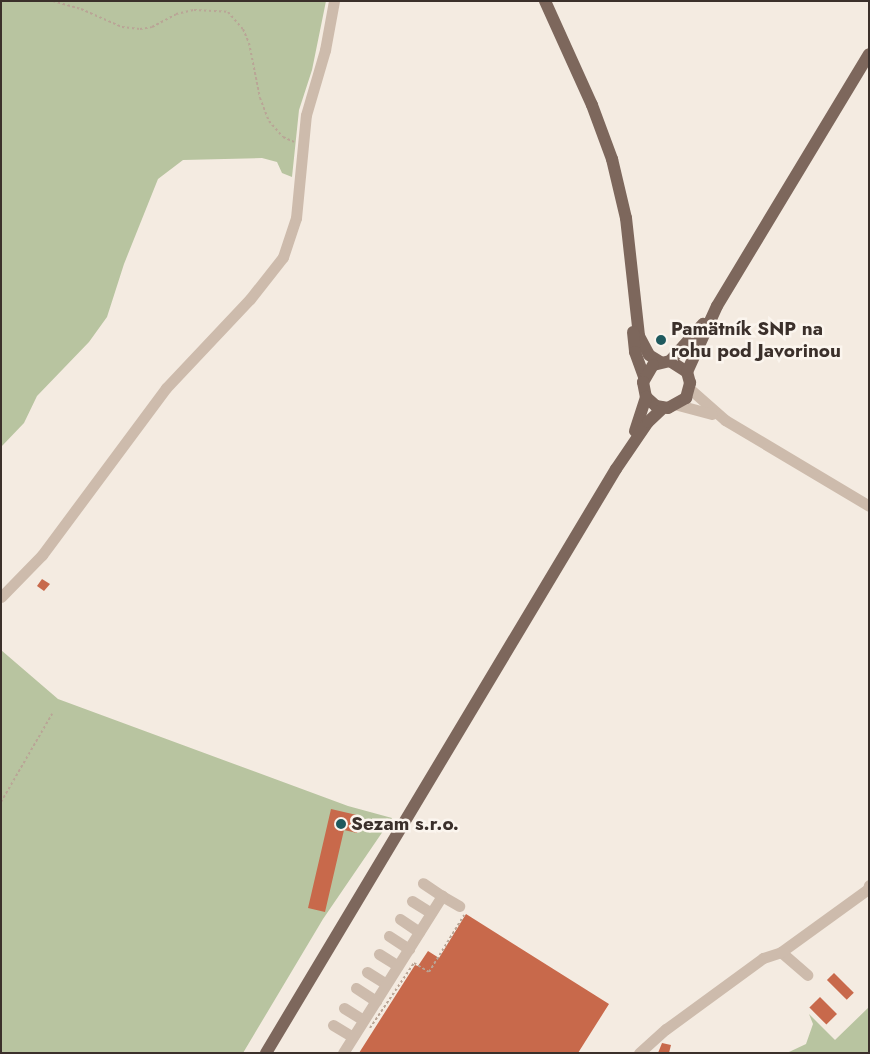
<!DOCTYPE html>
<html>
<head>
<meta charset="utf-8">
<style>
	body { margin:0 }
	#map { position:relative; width:870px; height:1054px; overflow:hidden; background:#f4ebe1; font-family:Jost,sans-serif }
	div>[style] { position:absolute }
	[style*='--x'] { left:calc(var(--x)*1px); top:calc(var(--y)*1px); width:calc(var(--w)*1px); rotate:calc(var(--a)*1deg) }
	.green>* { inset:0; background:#b8c4a0 }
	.building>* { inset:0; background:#c8694b; transform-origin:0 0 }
	.path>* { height:2px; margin-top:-1px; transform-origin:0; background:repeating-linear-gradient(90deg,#b9a596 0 2.5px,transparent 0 5px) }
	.minor>* { height:11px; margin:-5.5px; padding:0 5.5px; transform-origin:5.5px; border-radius:5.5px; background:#cdbbac }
	.major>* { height:12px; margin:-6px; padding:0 6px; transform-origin:6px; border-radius:6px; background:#7d675c }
	.dots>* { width:14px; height:14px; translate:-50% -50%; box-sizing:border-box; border:2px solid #fbf5ee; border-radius:50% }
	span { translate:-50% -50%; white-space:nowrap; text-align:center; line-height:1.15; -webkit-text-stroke:5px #fbf5ee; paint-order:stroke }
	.poi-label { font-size:19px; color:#3b302b; font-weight:700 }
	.left { translate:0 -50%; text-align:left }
	.frame { position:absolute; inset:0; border:2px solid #3b302b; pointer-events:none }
</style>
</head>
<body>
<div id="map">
	<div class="green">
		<div style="clip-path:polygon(1px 1px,326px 1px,312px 70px,299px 110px,292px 177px,282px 173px,277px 162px,262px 158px,183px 160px,158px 179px,124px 264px,107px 317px,89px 342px,37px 396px,24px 423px,1px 447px)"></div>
		<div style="clip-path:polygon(1px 650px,58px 699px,348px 806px,392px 818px,323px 919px,243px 1053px,1px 1053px)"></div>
		<div style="clip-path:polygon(869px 1007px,869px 1053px,774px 1053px,789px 1052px,806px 1044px,813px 1024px,809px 1014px,835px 1040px)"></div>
	</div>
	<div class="building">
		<div style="clip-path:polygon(42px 579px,50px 584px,44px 591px,37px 586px)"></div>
		<div style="clip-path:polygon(331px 809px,361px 816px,357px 833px,344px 830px,325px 912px,308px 908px)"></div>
		<div style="clip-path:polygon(466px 914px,609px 1004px,578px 1053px,359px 1053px,415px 965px,418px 966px,428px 951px,439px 958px)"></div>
		<div style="left:834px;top:973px;width:28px;height:10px;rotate:45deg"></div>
		<div style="left:820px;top:997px;width:24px;height:15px;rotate:45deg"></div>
		<div style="clip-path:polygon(662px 1043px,671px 1045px,669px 1053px,658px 1053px)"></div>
	</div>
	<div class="path">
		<div style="--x:53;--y:1;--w:29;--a:16"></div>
		<div style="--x:81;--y:9;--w:45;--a:23.7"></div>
		<div style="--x:122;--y:27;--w:18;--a:6"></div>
		<div style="--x:140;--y:29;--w:12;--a:-9"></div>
		<div style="--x:152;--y:27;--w:27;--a:-28"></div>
		<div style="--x:176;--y:14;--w:18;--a:-13"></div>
		<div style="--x:194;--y:10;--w:34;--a:3"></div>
		<div style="--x:228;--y:12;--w:23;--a:49"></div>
		<div style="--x:243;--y:29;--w:15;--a:67"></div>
		<div style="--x:249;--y:43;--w:56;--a:78.7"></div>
		<div style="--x:260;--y:98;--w:25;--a:69"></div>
		<div style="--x:269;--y:121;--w:21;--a:49"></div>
		<div style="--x:283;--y:137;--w:12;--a:24"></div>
		<div style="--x:1;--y:802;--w:102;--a:-59.9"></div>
		<div style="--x:370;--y:1028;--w:78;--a:-55.9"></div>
		<div style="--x:414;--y:963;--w:17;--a:31"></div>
		<div style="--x:429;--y:972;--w:67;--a:-58.4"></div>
	</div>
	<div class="minor">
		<div style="--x:690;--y:389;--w:47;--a:41.5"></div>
		<div style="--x:725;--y:420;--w:168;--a:30.8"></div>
		<div style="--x:678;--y:405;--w:35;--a:15"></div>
		<div style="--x:1;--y:597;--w:59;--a:-45.7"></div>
		<div style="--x:42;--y:555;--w:208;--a:-53.4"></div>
		<div style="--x:166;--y:388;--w:122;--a:-46.7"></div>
		<div style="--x:250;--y:299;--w:53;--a:-51.8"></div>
		<div style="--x:283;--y:257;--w:41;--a:-71.6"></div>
		<div style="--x:296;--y:218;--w:103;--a:-84.5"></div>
		<div style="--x:306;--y:115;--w:68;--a:-73.7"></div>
		<div style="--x:325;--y:50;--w:50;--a:-79.6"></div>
		<div style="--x:442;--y:896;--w:20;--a:30"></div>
		<div style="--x:412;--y:901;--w:22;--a:32"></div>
		<div style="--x:400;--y:919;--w:23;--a:34"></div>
		<div style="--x:389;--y:936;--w:24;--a:33"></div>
		<div style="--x:781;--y:952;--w:35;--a:41"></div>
		<div style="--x:379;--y:954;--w:22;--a:32"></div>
		<div style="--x:367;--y:972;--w:22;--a:32"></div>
		<div style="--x:356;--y:988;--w:24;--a:33"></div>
		<div style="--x:344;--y:1008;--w:22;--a:32"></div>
		<div style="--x:333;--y:1025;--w:23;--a:31"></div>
		<div style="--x:343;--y:1053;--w:186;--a:-57.8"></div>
		<div style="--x:442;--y:896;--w:23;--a:-146"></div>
		<div style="--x:639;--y:1053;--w:36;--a:-42"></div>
		<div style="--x:666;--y:1029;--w:120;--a:-36.2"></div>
		<div style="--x:763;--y:958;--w:19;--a:-18"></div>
		<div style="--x:781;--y:952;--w:107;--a:-35.9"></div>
		<div style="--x:868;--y:889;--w:4;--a:-76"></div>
	</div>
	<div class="major">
		<div style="--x:545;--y:1;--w:114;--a:65.7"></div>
		<div style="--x:592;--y:105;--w:58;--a:69.7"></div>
		<div style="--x:612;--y:159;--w:61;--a:76.7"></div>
		<div style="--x:626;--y:218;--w:119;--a:83.7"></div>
		<div style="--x:639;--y:336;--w:21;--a:62"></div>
		<div style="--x:649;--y:355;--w:13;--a:32"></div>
		<div style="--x:633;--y:332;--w:20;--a:84"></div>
		<div style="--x:635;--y:352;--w:27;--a:70"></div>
		<div style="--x:670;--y:361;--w:50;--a:-48.3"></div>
		<div style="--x:687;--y:372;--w:20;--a:-147"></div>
		<div style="--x:670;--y:361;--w:17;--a:167"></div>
		<div style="--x:653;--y:365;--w:20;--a:120"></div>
		<div style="--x:643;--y:382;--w:15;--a:79"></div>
		<div style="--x:646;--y:397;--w:13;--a:42"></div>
		<div style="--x:656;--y:406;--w:12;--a:9"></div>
		<div style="--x:668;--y:408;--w:21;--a:-29"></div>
		<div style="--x:686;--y:398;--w:16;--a:-75"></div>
		<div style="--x:690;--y:383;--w:11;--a:-105"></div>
		<div style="--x:687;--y:372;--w:72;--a:-65.6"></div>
		<div style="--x:717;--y:306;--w:294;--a:-58.9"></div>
		<div style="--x:635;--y:431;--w:36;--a:-72"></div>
		<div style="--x:266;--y:1053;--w:681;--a:-59.07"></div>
		<div style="--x:616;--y:469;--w:57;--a:-55.8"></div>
		<div style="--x:648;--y:422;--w:21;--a:-43"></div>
	</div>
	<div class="dots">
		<div style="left:661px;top:340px;background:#1f5a5e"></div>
		<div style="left:341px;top:824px;background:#1f5a5e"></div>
	</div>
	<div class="poi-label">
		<span class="left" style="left:671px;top:340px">Pamätník SNP na<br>rohu pod Javorinou</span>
		<span class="left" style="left:351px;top:824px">Sezam s.r.o.</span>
	</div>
	<div class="frame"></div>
</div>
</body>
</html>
